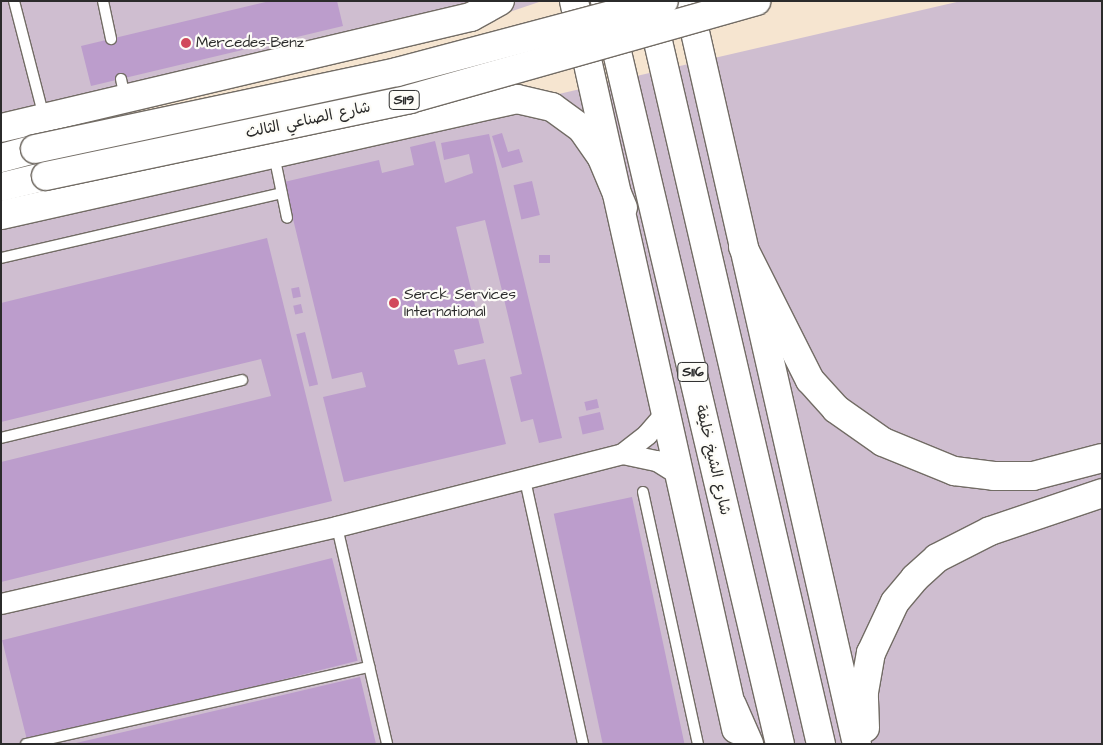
<!DOCTYPE html>
<html>
<head>
<meta charset="utf-8">
<style>
	body { margin:0 }
	#map { position:relative; width:1103px; height:745px; overflow:hidden; background:#f6e5d0; font-family:"Architects Daughter","Playpen Sans Arabic",sans-serif }
	div>[style] { position:absolute }
	[style*='--x'] { left:calc(var(--x)*1px); top:calc(var(--y)*1px); width:calc(var(--w)*1px); rotate:calc(var(--a)*1deg) }
	.industrial>* { inset:0; background:#cfbed0 }
	.building>* { inset:0; background:#bc9dcc; transform-origin:0 0 }
	.roads { filter:drop-shadow(1px 0 #726c65) drop-shadow(-1px 0 #726c65) drop-shadow(0 1px #726c65) drop-shadow(0 -1px #726c65) }
	.service>* { height:10px; margin:-5px; padding:0 5px; transform-origin:5px; border-radius:5px; background:#fff }
	.minor>* { height:20px; margin:-10px; padding:0 10px; transform-origin:10px; border-radius:10px; background:#fff }
	.secondary>* { height:28px; margin:-14px; padding:0 14px; transform-origin:14px; border-radius:14px; background:#fff }
	.primary>* { height:28px; margin:-14px; padding:0 14px; transform-origin:14px; border-radius:14px; background:#fff }
	.trunk>* { height:28px; margin:-14px; padding:0 14px; transform-origin:14px; border-radius:14px; background:#fff }
	.bridges { filter:drop-shadow(1px 0 #726c65) drop-shadow(-1px 0 #726c65) drop-shadow(0 1px #726c65) drop-shadow(0 -1px #726c65) }
	.primary-bridge>* { height:28px; margin:-14px; padding:0 14px; transform-origin:14px; border-radius:14px; background:#fff }
	.dots>* { width:14px; height:14px; translate:-50% -50%; box-sizing:border-box; border:2px solid #fdfcf7; border-radius:50% }
	span { translate:-50% -50%; white-space:nowrap; text-align:center; line-height:1.15; -webkit-text-stroke:4.5px #fdfcf7; paint-order:stroke }
	.shield-label span { padding:1px 4px; background:#fdfcf7; border:1px solid; border-radius:4px; -webkit-text-stroke-width:0 }
	.shield-label { font-size:14px; color:#2b2b2b; font-weight:700 }
	.poi-label { font-size:15px; color:#2b2b2b }
	.left { translate:0 -50%; text-align:left }
	.street-label { font-size:15px; color:#2b2b2b }
	.frame { position:absolute; inset:0; border:2px solid #2b2b2b; pointer-events:none }
</style>
</head>
<body>
<div id="map">
	<div class="industrial">
		<div style="clip-path:polygon(1px 1px,542px 1px,454px 31px,1px 130px)"></div>
		<div style="clip-path:polygon(961px 1px,1102px 1px,1102px 744px,1px 744px,1px 223px)"></div>
	</div>
	<div class="building">
		<div style="clip-path:polygon(270px 1px,337px 1px,343px 26px,91px 86px,81px 46px)"></div>
		<div style="clip-path:polygon(502px 133px,508px 152px,519px 149px,523px 162px,502px 168px,492px 136px)"></div>
		<div style="clip-path:polygon(489px 134px,562px 438px,539px 443px,533px 419px,521px 422px,510px 377px,522px 374px,485px 220px,456px 227px,484px 343px,454px 350px,458px 365px,485px 359px,506px 444px,344px 482px,323px 397px,366px 387px,362px 372px,332px 379px,284px 182px,379px 160px,382px 173px,414px 165px,410px 147px,435px 141px,445px 183px,473px 173px,469px 154px,444px 160px,441px 143px)"></div>
		<div style="left:532px;top:181px;width:35px;height:19px;rotate:77deg"></div>
		<div style="clip-path:polygon(267px 238px,332px 501px,1px 582px,1px 462px,271px 396px,261px 359px,1px 422px,1px 303px)"></div>
		<div style="left:539px;top:255px;width:11px;height:8px"></div>
		<div style="left:299px;top:287px;width:10px;height:8px;rotate:79deg"></div>
		<div style="left:301px;top:304px;width:9px;height:8px;rotate:77deg"></div>
		<div style="left:305px;top:332px;width:54px;height:9px;rotate:76deg"></div>
		<div style="left:597px;top:399px;width:9px;height:13px;rotate:77deg"></div>
		<div style="left:600px;top:412px;width:18px;height:22px;rotate:77deg"></div>
		<div style="left:632px;top:497px;width:253px;height:80px;rotate:78deg"></div>
		<div style="left:332px;top:558px;width:106px;height:340px;rotate:76deg"></div>
		<div style="clip-path:polygon(360px 677px,376px 744px,77px 744px,76px 743px)"></div>
	</div>
	<div class="roads">
		<div class="service">
			<div style="--x:14;--y:1;--w:120;--a:75.5"></div>
			<div style="--x:103;--y:1;--w:39;--a:78"></div>
			<div style="--x:121;--y:79;--w:19;--a:78"></div>
			<div style="--x:274;--y:155;--w:64;--a:78.3"></div>
			<div style="--x:1;--y:258;--w:288;--a:-13"></div>
			<div style="--x:1;--y:438;--w:248;--a:-13.5"></div>
			<div style="--x:525;--y:480;--w:270;--a:77.6"></div>
			<div style="--x:643;--y:492;--w:258;--a:77.7"></div>
			<div style="--x:337;--y:527;--w:223;--a:77"></div>
			<div style="--x:26;--y:744;--w:352;--a:-12.7"></div>
		</div>
		<div class="minor">
			<div style="--x:623;--y:454;--w:35;--a:12"></div>
			<div style="--x:657;--y:461;--w:31;--a:32"></div>
			<div style="--x:1;--y:604;--w:345;--a:-12.9"></div>
			<div style="--x:337;--y:527;--w:295;--a:-14.3"></div>
			<div style="--x:623;--y:454;--w:31;--a:-38"></div>
			<div style="--x:647;--y:435;--w:30;--a:-49"></div>
		</div>
		<div class="secondary">
			<div style="--x:574;--y:1;--w:746;--a:77.45"></div>
			<div style="--x:688;--y:1;--w:762;--a:77.19"></div>
			<div style="--x:865;--y:728;--w:36;--a:-92"></div>
			<div style="--x:864;--y:692;--w:40;--a:-80"></div>
			<div style="--x:871;--y:653;--w:56;--a:-64.8"></div>
			<div style="--x:895;--y:602;--w:31;--a:-50"></div>
			<div style="--x:915;--y:578;--w:30;--a:-42"></div>
			<div style="--x:937;--y:558;--w:59;--a:-27"></div>
			<div style="--x:990;--y:531;--w:118;--a:-18.7"></div>
		</div>
		<div class="primary">
			<div style="--x:1;--y:128;--w:483;--a:-13.3"></div>
			<div style="--x:471;--y:17;--w:33;--a:-29"></div>
			<div style="--x:1;--y:158;--w:35;--a:-15"></div>
			<div style="--x:1;--y:187;--w:46;--a:-13.7"></div>
			<div style="--x:1;--y:215;--w:529;--a:-12.67"></div>
			<div style="--x:517;--y:99;--w:36;--a:13"></div>
			<div style="--x:552;--y:107;--w:37;--a:36"></div>
			<div style="--x:582;--y:129;--w:35;--a:55"></div>
			<div style="--x:602;--y:158;--w:54;--a:67.2"></div>
			<div style="--x:743;--y:247;--w:149;--a:63.3"></div>
			<div style="--x:810;--y:380;--w:39;--a:48"></div>
			<div style="--x:836;--y:409;--w:57;--a:35.1"></div>
			<div style="--x:883;--y:442;--w:77;--a:22.2"></div>
			<div style="--x:954;--y:471;--w:40;--a:7.1"></div>
			<div style="--x:994;--y:476;--w:39;--a:0"></div>
			<div style="--x:1033;--y:476;--w:71;--a:-14.6"></div>
		</div>
		<div class="trunk">
			<div style="--x:605;--y:1;--w:763;--a:76.75"></div>
			<div style="--x:650;--y:7;--w:757;--a:76.94"></div>
			<div style="--x:732;--y:705;--w:43;--a:66.4"></div>
		</div>
	</div>
	<div class="bridges">
		<div class="primary-bridge">
			<div style="--x:35;--y:149;--w:370;--a:-12"></div>
			<div style="--x:397;--y:72;--w:276;--a:-14.9"></div>
			<div style="--x:46;--y:176;--w:372;--a:-11.9"></div>
			<div style="--x:410;--y:99;--w:360;--a:-15.8"></div>
		</div>
	</div>
	<div class="dots">
		<div style="left:186px;top:43px;background:#d1495b"></div>
		<div style="left:394px;top:303px;background:#d1495b"></div>
	</div>
	<div class="shield-label">
		<span style="left:404px;top:100px">S119</span>
		<span style="left:693px;top:372px">S116</span>
	</div>
	<div class="poi-label">
		<span class="left" style="left:196px;top:43px">Mercedes-Benz</span>
		<span class="left" style="left:404px;top:303px">Serck Services<br>International</span>
	</div>
	<div class="street-label">
		<span style="left:308px;top:120px;rotate:-12deg">شارع الصناعي الثالث</span>
		<span style="left:713px;top:460px;rotate:77deg">شارع الشيخ خليفة</span>
	</div>
	<div class="frame"></div>
</div>
</body>
</html>
